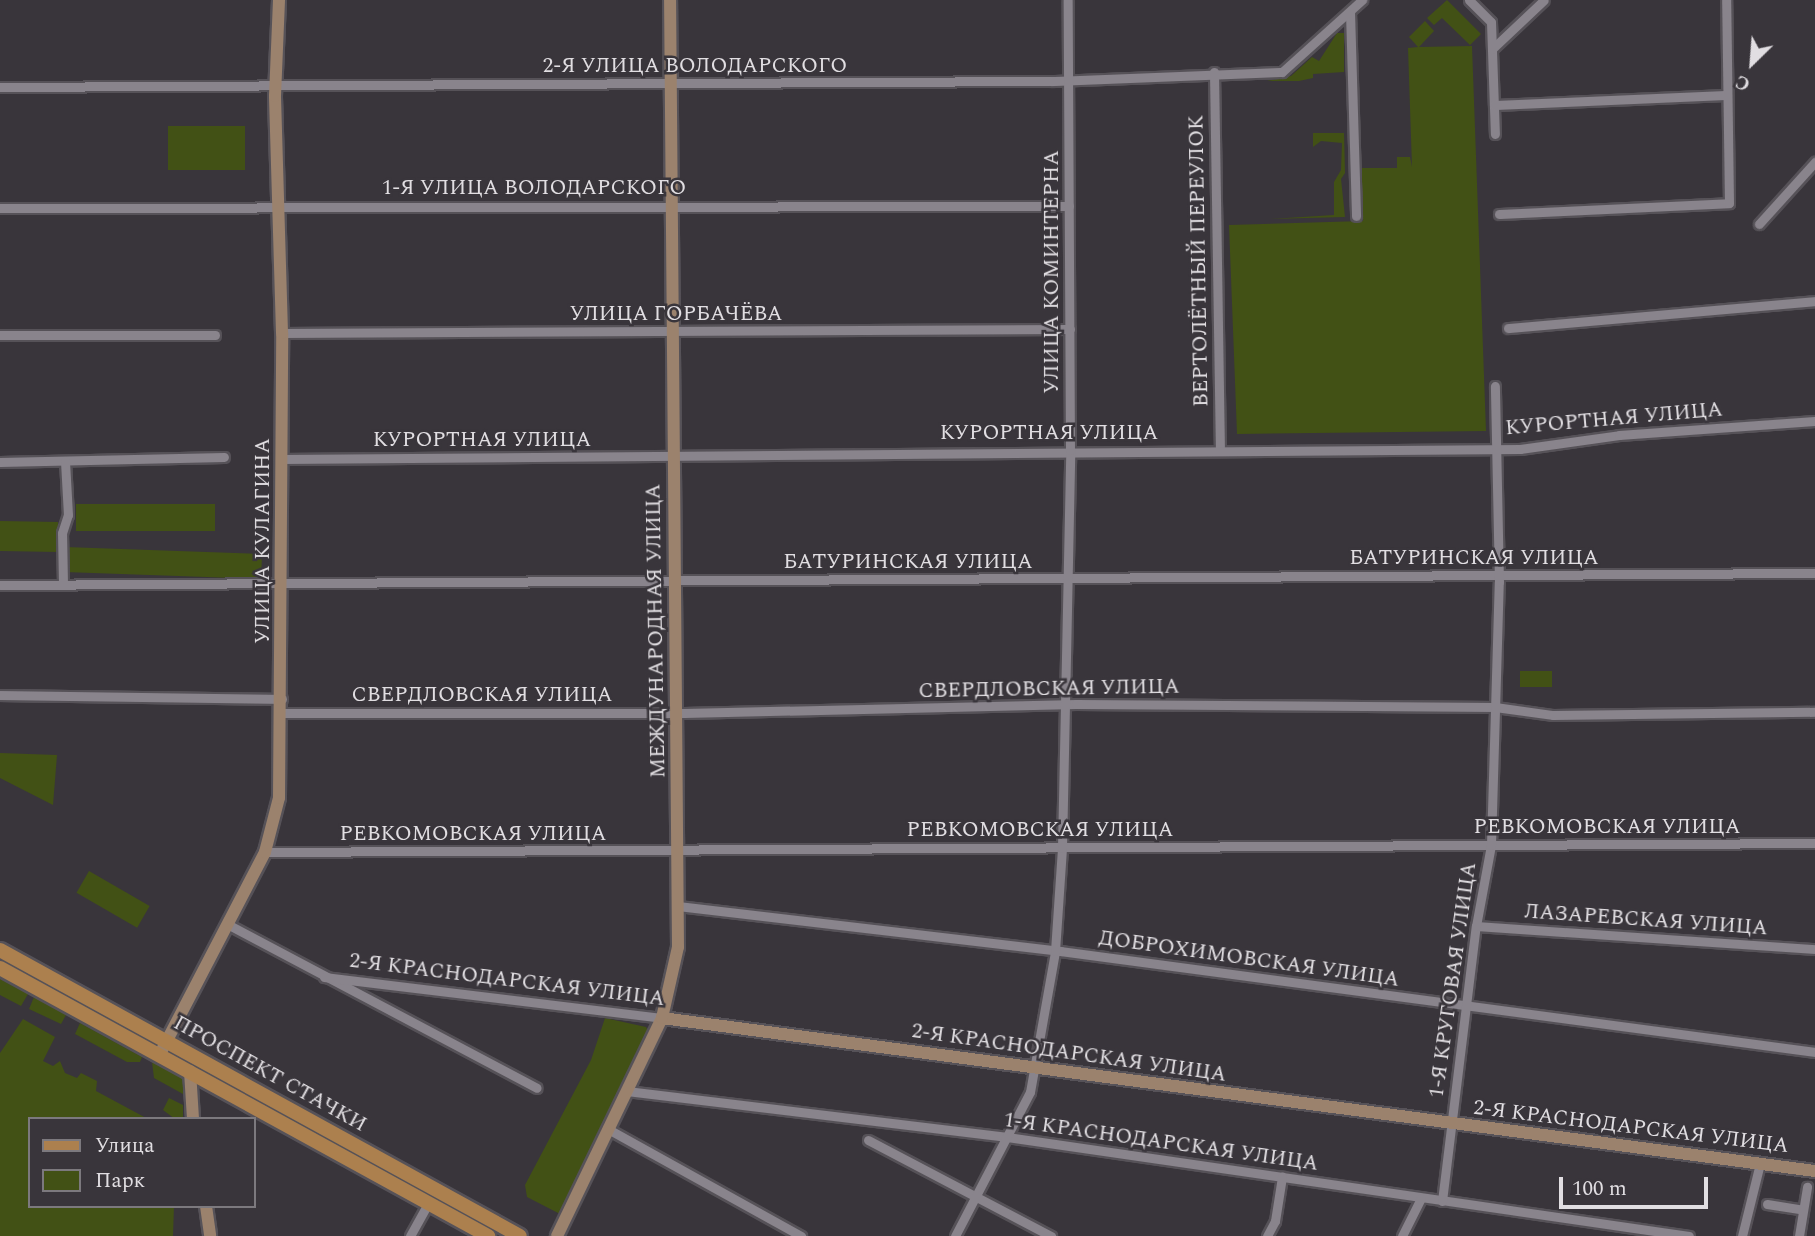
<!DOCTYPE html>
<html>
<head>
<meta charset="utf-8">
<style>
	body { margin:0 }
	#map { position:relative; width:1815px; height:1236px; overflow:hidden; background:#39353b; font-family:Spectral,serif }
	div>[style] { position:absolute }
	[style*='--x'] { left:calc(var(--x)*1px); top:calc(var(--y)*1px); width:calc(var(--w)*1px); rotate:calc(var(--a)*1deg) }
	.green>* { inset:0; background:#425115; transform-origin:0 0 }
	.roads { filter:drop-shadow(2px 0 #565258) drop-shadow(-2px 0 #565258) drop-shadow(0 2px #565258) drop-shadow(0 -2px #565258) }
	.street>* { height:9px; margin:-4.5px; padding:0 4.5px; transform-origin:4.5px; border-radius:4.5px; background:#89848c }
	.secondary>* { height:12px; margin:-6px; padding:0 6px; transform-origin:6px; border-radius:6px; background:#9b826d }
	.primary>* { height:14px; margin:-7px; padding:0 7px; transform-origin:7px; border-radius:7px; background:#ac804e }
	span { translate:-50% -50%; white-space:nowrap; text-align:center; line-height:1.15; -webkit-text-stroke:5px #39353b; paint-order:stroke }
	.street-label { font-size:21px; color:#e1dee2 }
	.legend { position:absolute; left:28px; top:1117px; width:228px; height:91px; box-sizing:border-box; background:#39353b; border:2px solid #7c797e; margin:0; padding:9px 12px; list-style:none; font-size:21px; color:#e1dee2 }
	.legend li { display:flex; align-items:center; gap:14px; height:35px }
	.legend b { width:35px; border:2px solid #7c797e }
	.north { position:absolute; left:1717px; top:28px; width:70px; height:70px; -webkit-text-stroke:5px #39353b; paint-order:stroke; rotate:205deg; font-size:19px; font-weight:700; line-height:28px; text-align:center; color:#e1dee2 }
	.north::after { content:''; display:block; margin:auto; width:24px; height:32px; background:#e1dee2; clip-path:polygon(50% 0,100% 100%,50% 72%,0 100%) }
	.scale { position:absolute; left:1559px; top:1177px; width:149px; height:32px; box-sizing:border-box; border:4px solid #e1dee2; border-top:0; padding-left:9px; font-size:21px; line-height:24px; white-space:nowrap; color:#e1dee2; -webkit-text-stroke:5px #39353b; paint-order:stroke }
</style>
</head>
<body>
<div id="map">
	<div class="green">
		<div style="clip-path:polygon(1447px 0,1481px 34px,1470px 45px,1442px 18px,1434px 25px,1427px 18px)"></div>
		<div style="clip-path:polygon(1425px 21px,1434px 31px,1419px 47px,1472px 46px,1486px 431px,1237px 434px,1229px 225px,1363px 221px,1361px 168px,1397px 168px,1397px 157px,1410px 157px,1412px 167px,1408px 48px,1418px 47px,1409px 37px)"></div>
		<div style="clip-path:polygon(1337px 33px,1344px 33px,1344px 72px,1313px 74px,1313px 78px,1299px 81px,1267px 81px,1291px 76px,1312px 57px,1319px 61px)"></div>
		<div style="left:245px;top:126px;width:44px;height:77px;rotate:90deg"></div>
		<div style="clip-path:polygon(1313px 133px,1344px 133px,1345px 173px,1341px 179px,1345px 217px,1269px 219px,1334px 215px,1334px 182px,1341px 170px,1342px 143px,1321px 141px,1313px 147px)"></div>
		<div style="left:76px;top:504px;width:139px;height:27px"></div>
		<div style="left:0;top:521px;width:58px;height:30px;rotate:1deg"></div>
		<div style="left:262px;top:554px;width:25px;height:197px;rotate:92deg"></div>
		<div style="left:1520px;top:671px;width:32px;height:16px"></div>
		<div style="clip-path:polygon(0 753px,57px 755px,53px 805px,0 778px)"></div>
		<div style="left:89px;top:871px;width:70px;height:25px;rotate:30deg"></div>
		<div style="clip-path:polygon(0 979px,28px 994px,21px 1006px,0 995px)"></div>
		<div style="clip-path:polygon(34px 997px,66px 1015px,61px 1024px,29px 1009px)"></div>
		<div style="clip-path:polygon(605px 1018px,646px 1027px,649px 1033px,560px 1214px,527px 1197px,525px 1185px,591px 1060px)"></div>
		<div style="clip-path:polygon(23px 1019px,55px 1037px,43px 1061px,53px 1066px,60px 1061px,65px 1073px,77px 1078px,81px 1073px,97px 1081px,96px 1091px,148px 1119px,30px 1119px,30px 1206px,174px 1206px,173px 1236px,0 1236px,0 1053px)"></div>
		<div style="clip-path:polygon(80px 1023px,142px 1057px,140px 1062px,127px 1062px,75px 1034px)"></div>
		<div style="clip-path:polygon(152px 1062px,183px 1079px,183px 1094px,154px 1078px)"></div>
		<div style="clip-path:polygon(169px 1098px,183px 1105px,183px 1119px,175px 1119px,163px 1110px)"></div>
	</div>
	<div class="roads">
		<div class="street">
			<div style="--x:1469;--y:0;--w:31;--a:45"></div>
			<div style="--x:1491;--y:22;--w:112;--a:88"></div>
			<div style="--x:1350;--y:12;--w:204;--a:88.3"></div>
			<div style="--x:1492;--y:49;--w:71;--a:-43.3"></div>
			<div style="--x:1214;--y:72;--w:378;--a:89.1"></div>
			<div style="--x:0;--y:87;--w:1053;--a:-0.33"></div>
			<div style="--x:1053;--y:81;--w:229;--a:-2.3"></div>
			<div style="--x:1282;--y:72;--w:108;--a:-42"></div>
			<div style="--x:1494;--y:105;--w:233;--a:-2.5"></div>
			<div style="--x:0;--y:208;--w:1069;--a:-0.11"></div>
			<div style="--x:1499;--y:214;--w:230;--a:-2.7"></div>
			<div style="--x:1729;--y:203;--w:203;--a:-90.8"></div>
			<div style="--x:1759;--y:224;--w:84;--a:-47.9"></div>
			<div style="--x:1508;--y:328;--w:308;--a:-5"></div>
			<div style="--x:282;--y:333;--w:788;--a:-0.29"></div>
			<div style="--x:0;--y:335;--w:215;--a:0"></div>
			<div style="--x:281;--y:459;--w:1239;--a:-0.46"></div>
			<div style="--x:1520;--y:449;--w:100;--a:-8"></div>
			<div style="--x:1619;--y:435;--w:196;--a:-4.1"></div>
			<div style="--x:0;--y:462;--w:224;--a:-1.3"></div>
			<div style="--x:63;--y:584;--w:51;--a:-91.1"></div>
			<div style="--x:62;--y:533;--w:19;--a:-72"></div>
			<div style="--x:68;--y:515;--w:54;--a:-93.2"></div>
			<div style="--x:0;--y:585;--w:1815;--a:-0.38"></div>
			<div style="--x:0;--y:695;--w:282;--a:0.8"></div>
			<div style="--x:283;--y:713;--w:401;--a:0"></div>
			<div style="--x:684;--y:713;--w:392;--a:-1.3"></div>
			<div style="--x:1076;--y:704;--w:419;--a:0.4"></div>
			<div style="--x:1495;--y:707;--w:59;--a:7.9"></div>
			<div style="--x:1553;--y:715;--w:262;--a:-0.7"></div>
			<div style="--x:265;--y:852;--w:1550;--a:-0.33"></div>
			<div style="--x:678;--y:906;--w:385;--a:6.7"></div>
			<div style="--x:1060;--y:951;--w:762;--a:7.62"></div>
			<div style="--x:229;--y:925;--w:348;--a:27.9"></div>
			<div style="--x:1476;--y:926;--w:340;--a:3.9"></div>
			<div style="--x:324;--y:977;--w:340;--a:6.9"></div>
			<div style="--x:627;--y:1091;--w:383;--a:6.9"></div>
			<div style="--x:1007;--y:1137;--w:689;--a:8.26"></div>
			<div style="--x:608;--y:1129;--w:221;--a:29"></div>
			<div style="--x:868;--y:1140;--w:207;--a:27.7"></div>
			<div style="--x:1442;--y:1201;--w:277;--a:-83"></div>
			<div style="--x:1476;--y:926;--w:82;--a:-79.5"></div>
			<div style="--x:1491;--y:845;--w:263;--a:-88.3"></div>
			<div style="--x:1499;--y:582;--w:196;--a:-91.2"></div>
			<div style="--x:1767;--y:1204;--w:36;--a:9"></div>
			<div style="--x:410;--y:1236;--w:38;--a:-61"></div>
			<div style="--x:955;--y:1236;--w:162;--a:-62.5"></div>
			<div style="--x:1030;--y:1092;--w:143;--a:-79.9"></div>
			<div style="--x:1055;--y:951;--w:103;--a:-86.1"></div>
			<div style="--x:1062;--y:848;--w:398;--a:-88.8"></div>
			<div style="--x:1070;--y:450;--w:450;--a:-90.3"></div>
			<div style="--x:1267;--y:1236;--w:17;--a:-62"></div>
			<div style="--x:1275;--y:1221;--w:45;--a:-81"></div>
			<div style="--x:1402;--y:1236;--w:42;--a:-63.4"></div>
			<div style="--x:1742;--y:1236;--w:75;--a:-76.1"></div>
			<div style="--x:1799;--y:1236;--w:50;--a:-80.7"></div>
		</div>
		<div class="secondary">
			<div style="--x:662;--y:1018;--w:1163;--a:7.56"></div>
			<div style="--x:162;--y:1050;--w:223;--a:-62.5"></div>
			<div style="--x:265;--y:852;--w:56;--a:-75.5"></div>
			<div style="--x:279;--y:798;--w:465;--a:-89.6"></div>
			<div style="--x:282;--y:333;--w:237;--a:-91.7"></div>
			<div style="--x:275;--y:96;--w:96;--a:-87.6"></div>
			<div style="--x:190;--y:1071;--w:48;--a:86.4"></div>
			<div style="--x:206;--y:1206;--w:30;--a:82"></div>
			<div style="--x:557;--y:1236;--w:242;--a:-64.3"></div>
			<div style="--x:662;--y:1018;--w:73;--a:-77.3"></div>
			<div style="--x:678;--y:947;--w:947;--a:-90.48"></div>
		</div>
		<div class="primary">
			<div style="--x:0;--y:950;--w:593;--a:28.81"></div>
			<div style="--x:0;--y:968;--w:557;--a:28.77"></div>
		</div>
	</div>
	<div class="street-label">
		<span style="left:695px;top:66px">2-Я УЛИЦА ВОЛОДАРСКОГО</span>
		<span style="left:534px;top:188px">1-Я УЛИЦА ВОЛОДАРСКОГО</span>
		<span style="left:1199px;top:261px;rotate:-91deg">ВЕРТОЛЁТНЫЙ ПЕРЕУЛОК</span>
		<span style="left:1052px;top:272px;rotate:-90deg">УЛИЦА КОМИНТЕРНА</span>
		<span style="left:676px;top:314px">УЛИЦА ГОРБАЧЁВА</span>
		<span style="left:1614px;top:419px;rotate:-5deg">КУРОРТНАЯ УЛИЦА</span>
		<span style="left:1049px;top:433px">КУРОРТНАЯ УЛИЦА</span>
		<span style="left:482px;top:440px">КУРОРТНАЯ УЛИЦА</span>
		<span style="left:263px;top:541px;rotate:-90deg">УЛИЦА КУЛАГИНА</span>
		<span style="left:1474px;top:558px">БАТУРИНСКАЯ УЛИЦА</span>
		<span style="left:908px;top:562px">БАТУРИНСКАЯ УЛИЦА</span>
		<span style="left:656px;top:631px;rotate:-91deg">МЕЖДУНАРОДНАЯ УЛИЦА</span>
		<span style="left:1049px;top:689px;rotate:-1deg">СВЕРДЛОВСКАЯ УЛИЦА</span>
		<span style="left:482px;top:695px">СВЕРДЛОВСКАЯ УЛИЦА</span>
		<span style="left:1607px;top:827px">РЕВКОМОВСКАЯ УЛИЦА</span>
		<span style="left:1040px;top:830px">РЕВКОМОВСКАЯ УЛИЦА</span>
		<span style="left:473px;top:834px">РЕВКОМОВСКАЯ УЛИЦА</span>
		<span style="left:1646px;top:920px;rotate:4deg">ЛАЗАРЕВСКАЯ УЛИЦА</span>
		<span style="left:1249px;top:959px;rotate:8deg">ДОБРОХИМОВСКАЯ УЛИЦА</span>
		<span style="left:507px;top:980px;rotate:7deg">2-Я КРАСНОДАРСКАЯ УЛИЦА</span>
		<span style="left:1453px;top:980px;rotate:-82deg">1-Я КРУГОВАЯ УЛИЦА</span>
		<span style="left:1069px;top:1053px;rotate:8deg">2-Я КРАСНОДАРСКАЯ УЛИЦА</span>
		<span style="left:270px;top:1074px;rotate:29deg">ПРОСПЕКТ СТАЧКИ</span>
		<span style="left:1631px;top:1127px;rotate:7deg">2-Я КРАСНОДАРСКАЯ УЛИЦА</span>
		<span style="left:1161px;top:1142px;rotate:8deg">1-Я КРАСНОДАРСКАЯ УЛИЦА</span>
	</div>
	<ul class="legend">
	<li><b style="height:9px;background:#ac804e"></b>Улица</li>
	<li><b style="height:19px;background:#425115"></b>Парк</li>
	</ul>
	<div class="north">С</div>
	<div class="scale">100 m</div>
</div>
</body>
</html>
